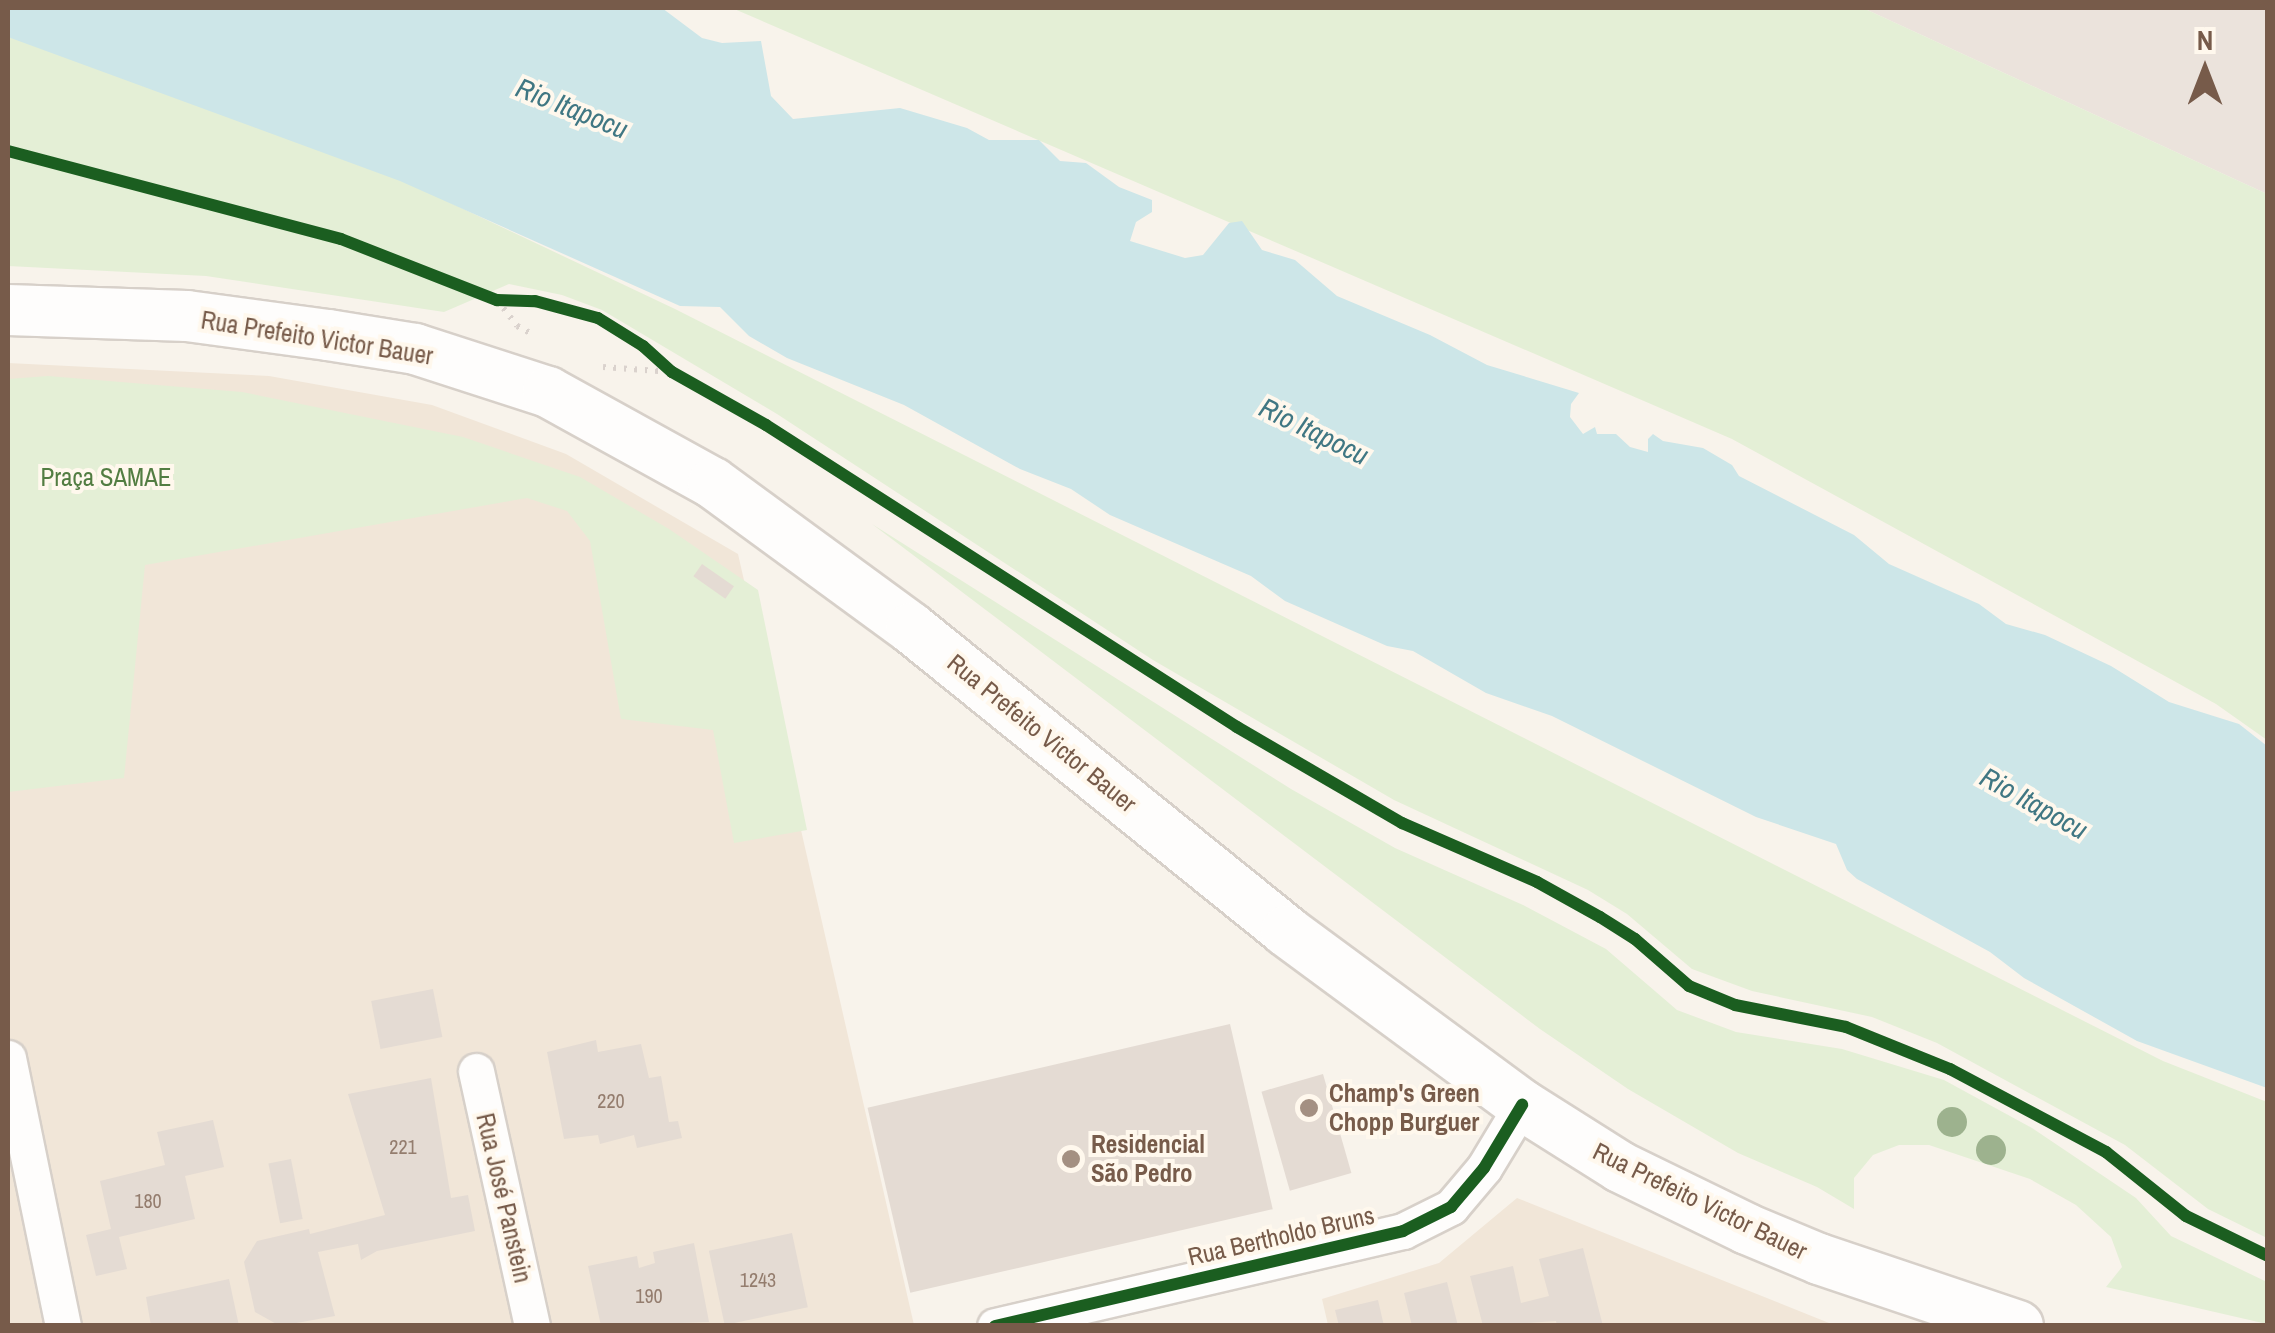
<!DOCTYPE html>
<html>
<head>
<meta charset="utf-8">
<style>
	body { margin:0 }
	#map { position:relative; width:2275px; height:1333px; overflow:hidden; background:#f8f3eb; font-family:"Archivo Narrow",sans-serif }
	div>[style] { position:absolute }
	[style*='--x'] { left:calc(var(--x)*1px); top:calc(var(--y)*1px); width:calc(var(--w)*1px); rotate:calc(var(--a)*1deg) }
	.residential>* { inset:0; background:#f1e6d8 }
	.industrial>* { inset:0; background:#ebe3dc }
	.green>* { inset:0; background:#e4efd6 }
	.water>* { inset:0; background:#cde6e8 }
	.building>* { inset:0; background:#e4dbd3; transform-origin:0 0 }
	.path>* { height:6px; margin-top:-3px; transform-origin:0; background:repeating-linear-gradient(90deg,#dad2cd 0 2.5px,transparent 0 10.5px) }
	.roads { filter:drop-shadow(2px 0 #d7d0c9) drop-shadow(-2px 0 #d7d0c9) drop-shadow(0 2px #d7d0c9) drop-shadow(0 -2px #d7d0c9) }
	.street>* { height:35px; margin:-17.5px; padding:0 17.5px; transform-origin:17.5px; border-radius:17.5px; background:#fefdfc }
	.secondary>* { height:50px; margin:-25px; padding:0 25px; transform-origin:25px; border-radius:25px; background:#fefdfc }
	.cycleway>* { height:12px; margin:-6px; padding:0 6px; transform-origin:6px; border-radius:6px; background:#1b5e20 }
	.trees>* { width:30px; height:30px; margin:-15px; border-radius:50%; background:#9db28e }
	.dots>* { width:28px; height:28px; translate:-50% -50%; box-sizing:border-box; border:5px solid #fff8ed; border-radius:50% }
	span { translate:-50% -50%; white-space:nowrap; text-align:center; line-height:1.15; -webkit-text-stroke:8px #fff8ed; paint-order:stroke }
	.number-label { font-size:20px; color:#947d6e }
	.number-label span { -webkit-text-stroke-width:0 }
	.street-label { font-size:25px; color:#775b4a }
	.park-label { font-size:25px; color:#527d42 }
	.poi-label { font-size:25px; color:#775b4a; font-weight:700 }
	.left { translate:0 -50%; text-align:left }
	.water-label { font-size:28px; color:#407783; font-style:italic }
	.frame { position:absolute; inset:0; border:10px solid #775b4a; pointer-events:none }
	.north { position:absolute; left:2155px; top:20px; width:100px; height:100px; -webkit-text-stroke:8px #fff8ed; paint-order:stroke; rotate:0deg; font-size:28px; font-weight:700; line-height:40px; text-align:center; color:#775b4a }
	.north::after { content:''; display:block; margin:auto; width:35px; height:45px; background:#775b4a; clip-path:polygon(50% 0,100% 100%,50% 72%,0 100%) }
</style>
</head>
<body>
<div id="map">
	<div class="residential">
		<div style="clip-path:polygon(8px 363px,269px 376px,432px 405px,566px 454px,738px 554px,914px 1325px,8px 1325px)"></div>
		<div style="clip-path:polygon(1517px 1198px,1834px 1325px,1328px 1325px,1322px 1299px,1439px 1263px)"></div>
	</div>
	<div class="industrial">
		<div style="clip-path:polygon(1863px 8px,2267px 8px,2267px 194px)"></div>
	</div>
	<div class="green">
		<div style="clip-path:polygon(732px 8px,1863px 8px,2267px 194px,2267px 740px,2216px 704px,1732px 439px)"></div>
		<div style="clip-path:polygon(8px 37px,64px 49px,377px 168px,675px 309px,2163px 1061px,2267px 1102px,2267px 1238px,2208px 1209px,2125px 1145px,1937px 1043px,1872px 1017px,1752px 991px,1692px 969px,1627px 914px,1588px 890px,1394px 800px,1153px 660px,777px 414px,602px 310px,562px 295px,509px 284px,444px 312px,206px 276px,8px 266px)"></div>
		<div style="clip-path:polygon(48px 376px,242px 392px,463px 437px,580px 477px,669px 529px,758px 590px,807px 830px,734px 843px,713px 730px,621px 719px,590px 541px,567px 511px,527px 498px,145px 565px,124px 778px,8px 792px,8px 379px)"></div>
		<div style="clip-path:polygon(872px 524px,1291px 789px,1395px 848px,1523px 905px,1606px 949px,1677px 1010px,1736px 1032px,1842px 1049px,1944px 1080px,2032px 1128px,2136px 1198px,2171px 1236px,2267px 1282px,2267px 1324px,2106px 1287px,2122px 1267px,2111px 1237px,2076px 1205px,2030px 1179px,1929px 1145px,1899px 1145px,1873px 1155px,1854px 1178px,1854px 1209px,1817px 1187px,1738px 1153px,1628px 1089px,1540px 1029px)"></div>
	</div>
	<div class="water">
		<div style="clip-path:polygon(8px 8px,662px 8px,702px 38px,722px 43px,761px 41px,771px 96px,793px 119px,900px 108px,967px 128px,989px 140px,1039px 140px,1060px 161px,1086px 163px,1119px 187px,1152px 200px,1152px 212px,1136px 222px,1130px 241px,1185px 258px,1203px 255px,1229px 223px,1242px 221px,1262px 250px,1295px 260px,1337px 296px,1430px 335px,1487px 365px,1579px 393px,1571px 404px,1570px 417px,1583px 434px,1595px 427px,1597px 434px,1616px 434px,1630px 447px,1648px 452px,1648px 439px,1653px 434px,1663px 441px,1703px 448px,1732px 465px,1739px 476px,1854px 535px,1889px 564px,1979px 604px,2006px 624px,2045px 635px,2111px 666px,2169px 702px,2239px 724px,2267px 746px,2267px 1088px,2137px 1041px,2024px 978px,1990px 952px,1857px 879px,1847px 870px,1836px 844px,1756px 817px,1552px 716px,1486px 693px,1413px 651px,1387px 646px,1285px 601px,1251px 576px,1110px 515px,1071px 489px,1020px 469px,904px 405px,787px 358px,749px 336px,720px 307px,680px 306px,400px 181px,8px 37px)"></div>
	</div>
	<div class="building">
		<div style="left:702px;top:564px;width:39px;height:15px;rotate:35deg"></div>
		<div style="left:433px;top:989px;width:49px;height:63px;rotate:79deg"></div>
		<div style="left:1230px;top:1024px;width:190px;height:372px;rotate:77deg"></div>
		<div style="clip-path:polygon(596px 1040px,598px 1052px,641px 1044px,649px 1078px,661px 1076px,669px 1122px,678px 1121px,682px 1138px,637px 1148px,634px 1135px,600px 1144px,598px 1135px,564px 1139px,547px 1052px)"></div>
		<div style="left:1323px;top:1074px;width:103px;height:64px;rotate:74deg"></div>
		<div style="clip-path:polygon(431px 1078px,451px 1198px,468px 1195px,475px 1231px,377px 1251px,361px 1260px,358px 1244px,318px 1252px,335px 1316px,280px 1326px,255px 1312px,244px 1262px,257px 1241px,309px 1229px,310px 1234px,385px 1215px,348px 1094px)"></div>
		<div style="clip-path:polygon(213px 1120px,224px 1167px,185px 1176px,195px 1219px,119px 1237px,127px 1269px,96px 1276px,86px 1235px,111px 1229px,100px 1181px,165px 1165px,157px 1132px)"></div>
		<div style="left:291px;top:1159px;width:61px;height:23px;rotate:79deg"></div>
		<div style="left:792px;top:1233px;width:76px;height:85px;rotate:78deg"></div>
		<div style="clip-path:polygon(694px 1243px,709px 1322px,601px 1326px,588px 1266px,637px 1256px,639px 1268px,655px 1263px,653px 1252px)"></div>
		<div style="clip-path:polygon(1583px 1248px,1603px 1326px,1557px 1326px,1556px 1321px,1483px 1326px,1470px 1276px,1513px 1266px,1521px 1303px,1549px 1296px,1539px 1259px)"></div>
		<div style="clip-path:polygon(229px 1279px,239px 1326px,151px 1326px,146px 1297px)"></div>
		<div style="clip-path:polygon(1447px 1282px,1458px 1326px,1412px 1326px,1404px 1293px)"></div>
		<div style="clip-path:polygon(1378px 1300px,1384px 1326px,1339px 1326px,1335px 1310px)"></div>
	</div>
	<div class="path">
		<div style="--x:497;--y:300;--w:33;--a:52"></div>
		<div style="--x:517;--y:326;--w:19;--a:28"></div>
		<div style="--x:603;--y:367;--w:69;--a:4.1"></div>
	</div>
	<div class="roads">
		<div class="street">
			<div style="--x:8;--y:1058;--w:274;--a:78.4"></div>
			<div style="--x:476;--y:1071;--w:261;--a:77.6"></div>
			<div style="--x:995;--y:1326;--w:419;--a:-13.1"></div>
			<div style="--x:1403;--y:1231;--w:54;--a:-26.6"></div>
			<div style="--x:1451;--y:1207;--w:51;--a:-49.8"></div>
			<div style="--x:1484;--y:1168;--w:74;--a:-58.9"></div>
		</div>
		<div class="secondary">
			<div style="--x:8;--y:310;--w:179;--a:1.9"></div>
			<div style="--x:187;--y:316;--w:142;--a:7.7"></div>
			<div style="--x:328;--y:335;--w:88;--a:9.1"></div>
			<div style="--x:415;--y:349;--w:140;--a:17.9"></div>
			<div style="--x:548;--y:392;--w:188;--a:28.9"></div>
			<div style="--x:713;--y:483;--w:245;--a:36.2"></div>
			<div style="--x:911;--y:628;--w:482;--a:38.9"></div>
			<div style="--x:1286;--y:931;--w:293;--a:36.4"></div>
			<div style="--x:1522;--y:1105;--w:116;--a:32.3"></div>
			<div style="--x:1620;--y:1167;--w:141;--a:26"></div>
			<div style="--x:1747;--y:1229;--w:78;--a:22.6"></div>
			<div style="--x:1819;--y:1259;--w:210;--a:18.6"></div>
		</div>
	</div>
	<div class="cycleway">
		<div style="--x:8;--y:151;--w:344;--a:14.8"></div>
		<div style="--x:341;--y:239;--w:168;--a:21.4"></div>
		<div style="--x:497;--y:300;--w:38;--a:2"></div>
		<div style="--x:535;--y:301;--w:65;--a:15.1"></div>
		<div style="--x:598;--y:318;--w:53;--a:31.9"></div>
		<div style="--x:643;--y:346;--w:39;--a:42"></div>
		<div style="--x:672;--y:372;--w:108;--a:29.4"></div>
		<div style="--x:766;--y:425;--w:560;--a:32.67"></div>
		<div style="--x:1237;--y:727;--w:191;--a:30.2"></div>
		<div style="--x:1402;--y:823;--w:147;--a:23.6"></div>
		<div style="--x:1537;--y:882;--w:72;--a:29.1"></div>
		<div style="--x:1600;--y:917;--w:41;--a:32.2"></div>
		<div style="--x:1635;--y:939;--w:72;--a:41"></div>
		<div style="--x:1689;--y:986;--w:50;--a:22.4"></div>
		<div style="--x:1735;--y:1005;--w:113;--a:11.2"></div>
		<div style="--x:1846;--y:1027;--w:112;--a:22"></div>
		<div style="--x:1950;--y:1069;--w:177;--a:28"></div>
		<div style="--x:2106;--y:1152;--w:102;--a:38.7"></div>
		<div style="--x:2186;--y:1216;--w:91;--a:26"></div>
		<div style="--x:995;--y:1326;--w:419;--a:-13.1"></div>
		<div style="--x:1403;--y:1231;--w:54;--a:-26.6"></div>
		<div style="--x:1451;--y:1207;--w:51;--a:-49.8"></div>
		<div style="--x:1484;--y:1168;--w:74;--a:-58.9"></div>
	</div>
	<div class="trees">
		<div style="left:1952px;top:1122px"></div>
		<div style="left:1991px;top:1150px"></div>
	</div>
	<div class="dots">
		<div style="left:1309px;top:1108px;background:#a49082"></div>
		<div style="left:1071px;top:1159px;background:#a49082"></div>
	</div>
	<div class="number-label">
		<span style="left:611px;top:1100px">220</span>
		<span style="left:403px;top:1146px">221</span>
		<span style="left:148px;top:1200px">180</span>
		<span style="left:758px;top:1279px">1243</span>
		<span style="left:649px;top:1295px">190</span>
	</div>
	<div class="street-label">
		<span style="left:317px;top:338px;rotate:9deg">Rua Prefeito Victor Bauer</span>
		<span style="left:1042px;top:733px;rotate:39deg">Rua Prefeito Victor Bauer</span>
		<span style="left:504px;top:1198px;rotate:77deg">Rua José Panstein</span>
		<span style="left:1700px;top:1201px;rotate:26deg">Rua Prefeito Victor Bauer</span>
		<span style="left:1281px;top:1236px;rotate:-13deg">Rua Bertholdo Bruns</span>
	</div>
	<div class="park-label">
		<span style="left:106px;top:477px">Praça SAMAE</span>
	</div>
	<div class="poi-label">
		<span class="left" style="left:1329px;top:1108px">Champ's Green<br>Chopp Burguer</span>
		<span class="left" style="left:1091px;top:1159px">Residencial<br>São Pedro</span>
	</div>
	<div class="water-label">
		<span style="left:572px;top:108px;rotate:22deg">Rio Itapocu</span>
		<span style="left:1314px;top:431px;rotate:26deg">Rio Itapocu</span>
		<span style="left:2034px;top:803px;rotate:29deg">Rio Itapocu</span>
	</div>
	<div class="frame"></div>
	<div class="north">N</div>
</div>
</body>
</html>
